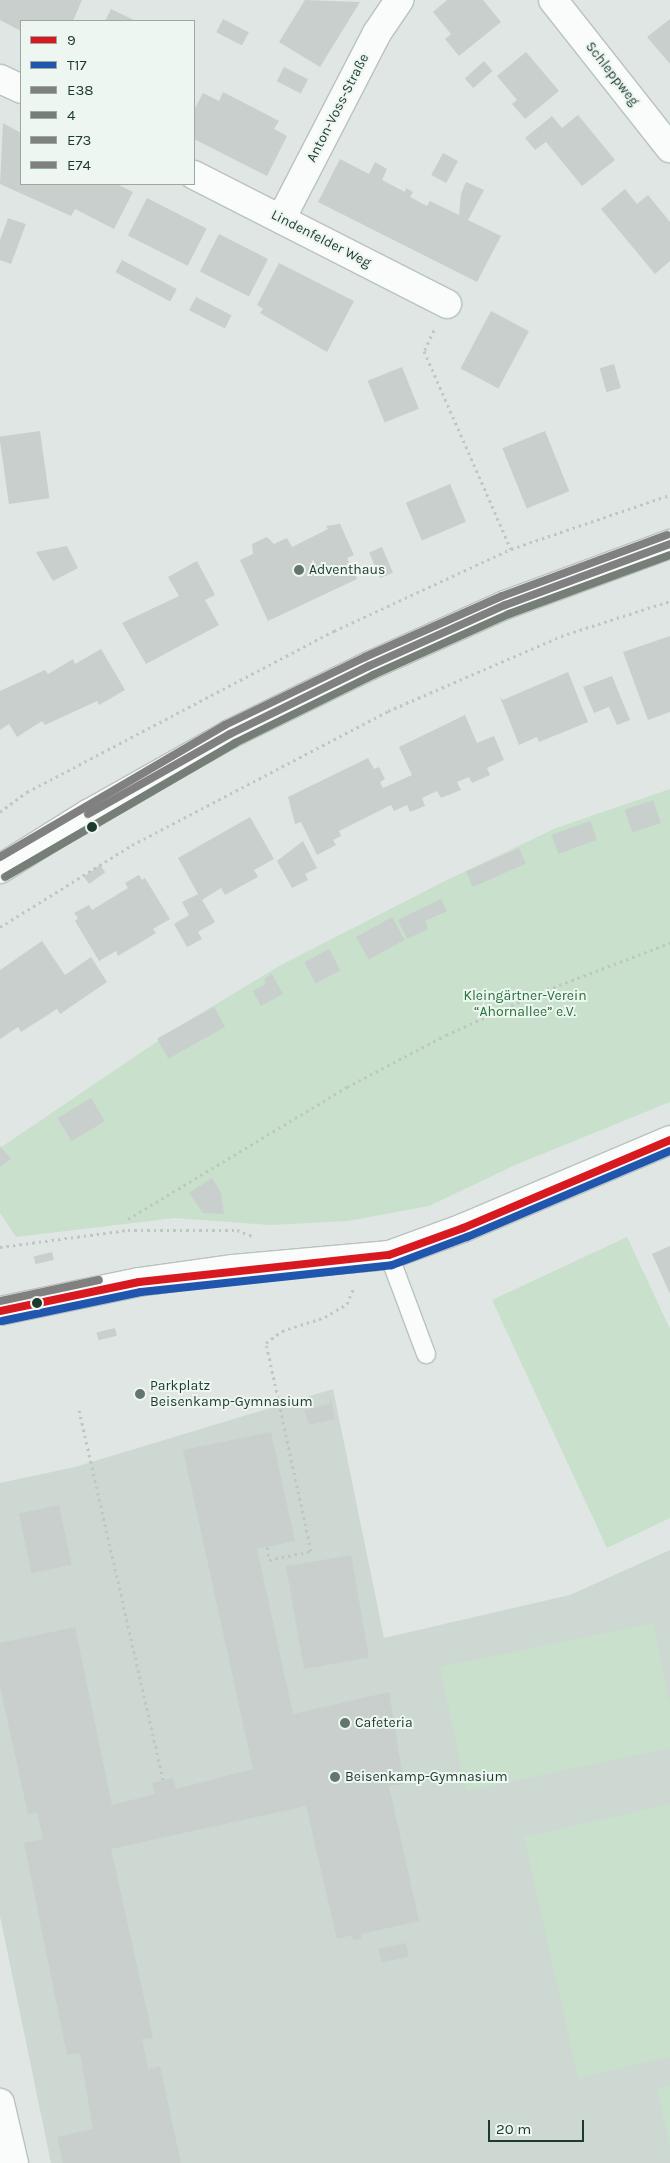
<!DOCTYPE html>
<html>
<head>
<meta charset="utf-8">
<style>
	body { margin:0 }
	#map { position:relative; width:670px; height:2163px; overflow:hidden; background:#e0e6e3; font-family:Karla,sans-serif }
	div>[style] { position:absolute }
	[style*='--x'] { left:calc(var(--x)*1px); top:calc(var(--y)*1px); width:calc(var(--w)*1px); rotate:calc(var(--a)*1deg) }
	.built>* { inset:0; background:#cdd8d2 }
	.green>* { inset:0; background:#c8e0cc }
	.building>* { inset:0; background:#c9cfcc; transform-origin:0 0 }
	.path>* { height:3px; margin-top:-1.5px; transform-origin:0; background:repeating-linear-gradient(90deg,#bfc7c3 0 2.5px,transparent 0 6.5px) }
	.roads { filter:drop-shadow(1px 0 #b9c3be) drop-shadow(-1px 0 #b9c3be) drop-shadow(0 1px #b9c3be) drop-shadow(0 -1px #b9c3be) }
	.lane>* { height:18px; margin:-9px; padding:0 9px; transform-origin:9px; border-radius:9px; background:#fafbfb }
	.street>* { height:28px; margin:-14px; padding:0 14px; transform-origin:14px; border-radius:14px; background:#fafbfb }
	.secondary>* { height:28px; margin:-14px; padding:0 14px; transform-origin:14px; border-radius:14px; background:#fafbfb }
	.bus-1>* { height:8px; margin:-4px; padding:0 4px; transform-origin:4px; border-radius:4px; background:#d91920 }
	.bus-2>* { height:8px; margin:-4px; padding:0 4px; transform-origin:4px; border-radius:4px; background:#2056ae }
	.bus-3>* { height:8px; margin:-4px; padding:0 4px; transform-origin:4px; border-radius:4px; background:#808080 }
	.bus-4>* { height:8px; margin:-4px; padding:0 4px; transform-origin:4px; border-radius:4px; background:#757f77 }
	.bus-5>* { height:8px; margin:-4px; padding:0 4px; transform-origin:4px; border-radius:4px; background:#808080 }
	.bus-6>* { height:8px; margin:-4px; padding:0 4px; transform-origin:4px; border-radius:4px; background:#808080 }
	.dots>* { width:14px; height:14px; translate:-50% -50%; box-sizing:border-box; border:2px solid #edf6f0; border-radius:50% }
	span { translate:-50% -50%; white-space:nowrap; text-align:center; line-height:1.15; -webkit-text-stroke:4px #edf6f0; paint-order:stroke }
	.street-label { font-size:14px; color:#1e392e }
	.poi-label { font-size:14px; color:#1e392e }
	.left { translate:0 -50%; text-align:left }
	.park-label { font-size:14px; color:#287039 }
	.legend { position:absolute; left:20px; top:20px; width:175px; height:165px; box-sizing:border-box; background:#edf6f0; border:1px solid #9aaaa2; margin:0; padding:6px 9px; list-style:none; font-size:15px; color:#1e392e }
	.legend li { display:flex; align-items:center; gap:10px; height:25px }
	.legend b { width:25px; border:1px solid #9aaaa2 }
	.scale { position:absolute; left:488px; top:2120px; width:96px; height:22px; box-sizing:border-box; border:2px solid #1e392e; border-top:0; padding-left:6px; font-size:15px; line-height:18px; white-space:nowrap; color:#1e392e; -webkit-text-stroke:4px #edf6f0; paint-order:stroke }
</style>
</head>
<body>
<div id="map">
	<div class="built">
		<div style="clip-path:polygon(333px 1389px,384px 1638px,570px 1595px,670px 1550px,670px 2163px,51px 2163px,0 1916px,0 1483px,75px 1467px)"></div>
	</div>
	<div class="green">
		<div style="clip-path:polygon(670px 789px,670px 1102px,515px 1165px,429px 1206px,348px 1221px,270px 1225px,175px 1218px,16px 1237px,0 1213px,0 1148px,183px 1024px,281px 965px,443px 882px,556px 828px)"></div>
		<div style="clip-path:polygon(627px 1237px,670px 1329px,670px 1518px,607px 1548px,492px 1300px)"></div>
		<div style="clip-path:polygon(653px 1623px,670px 1704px,670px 1748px,466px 1791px,440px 1667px)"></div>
		<div style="clip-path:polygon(670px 1804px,670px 2057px,578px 2078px,524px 1837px)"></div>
		<div style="clip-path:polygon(670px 2085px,670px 2148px,657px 2088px)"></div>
	</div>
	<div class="building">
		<div style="clip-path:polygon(0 0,82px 0,73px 21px,21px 21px,21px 31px,0 20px)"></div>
		<div style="clip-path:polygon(305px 0,360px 2px,320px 67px,279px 42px)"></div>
		<div style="clip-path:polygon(447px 0,483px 0,501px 22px,459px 56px,445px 39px,451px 34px,433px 12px)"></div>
		<div style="clip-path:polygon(111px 9px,136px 21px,105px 21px)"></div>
		<div style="left:223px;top:19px;width:29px;height:15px;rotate:27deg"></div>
		<div style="clip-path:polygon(670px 19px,670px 64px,647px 37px)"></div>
		<div style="clip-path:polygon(526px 52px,559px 91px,525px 119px,512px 104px,517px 100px,497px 76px)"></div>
		<div style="left:484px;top:61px;width:13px;height:26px;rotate:48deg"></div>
		<div style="left:284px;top:67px;width:27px;height:16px;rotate:27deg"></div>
		<div style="clip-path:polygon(223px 92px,279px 121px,274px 129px,287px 136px,267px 176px,194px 139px,194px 110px,203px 93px,219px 101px)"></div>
		<div style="clip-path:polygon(578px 115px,615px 160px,582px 186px,546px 142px,535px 150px,525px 138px,552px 116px,562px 128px)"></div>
		<div style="clip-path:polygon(3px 123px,21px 133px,21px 184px,117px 184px,133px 192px,114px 229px,75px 209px,71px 216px,0 184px)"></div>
		<div style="left:443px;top:153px;width:17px;height:25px;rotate:28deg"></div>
		<div style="clip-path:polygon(340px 159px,369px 174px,375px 162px,387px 169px,382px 180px,405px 192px,406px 188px,413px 192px,410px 197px,427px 206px,430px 201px,459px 215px,461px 194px,466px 182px,484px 190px,468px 220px,501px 236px,477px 282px,318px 202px)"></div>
		<div style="clip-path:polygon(625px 189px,637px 204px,648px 195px,670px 222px,670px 261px,655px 274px,601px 209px)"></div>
		<div style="left:147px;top:198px;width:67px;height:42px;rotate:27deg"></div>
		<div style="clip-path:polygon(8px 218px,26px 224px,11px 264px,0 260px,0 240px)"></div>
		<div style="left:219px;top:234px;width:55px;height:42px;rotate:27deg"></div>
		<div style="left:122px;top:260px;width:62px;height:14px;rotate:28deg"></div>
		<div style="clip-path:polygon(279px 263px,354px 301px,327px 352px,260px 313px,263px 309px,257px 305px)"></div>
		<div style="left:196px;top:297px;width:40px;height:15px;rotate:27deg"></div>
		<div style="left:491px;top:311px;width:43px;height:65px;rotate:28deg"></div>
		<div style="left:614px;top:364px;width:25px;height:15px;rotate:74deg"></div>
		<div style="left:402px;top:367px;width:45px;height:37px;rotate:68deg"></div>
		<div style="left:40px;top:431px;width:68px;height:41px;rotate:82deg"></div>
		<div style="left:545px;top:431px;width:65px;height:46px;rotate:68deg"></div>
		<div style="left:450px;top:484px;width:41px;height:48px;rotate:67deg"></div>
		<div style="clip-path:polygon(340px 524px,354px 555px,347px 558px,357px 579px,268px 621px,240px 560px,253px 554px,252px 544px,267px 537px,274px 544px,287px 538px,292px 547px,328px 529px,326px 526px)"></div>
		<div style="clip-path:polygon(67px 546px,78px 568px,53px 581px,36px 552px)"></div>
		<div style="left:382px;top:547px;width:28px;height:14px;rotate:67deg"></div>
		<div style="clip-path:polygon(197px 561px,215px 595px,205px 600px,219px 625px,146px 664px,122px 623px,179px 596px,168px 577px)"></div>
		<div style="clip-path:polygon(670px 636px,670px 712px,648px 720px,623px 652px)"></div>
		<div style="clip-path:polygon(101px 649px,125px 690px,99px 705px,97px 701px,45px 725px,42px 721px,17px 737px,9px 724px,0 730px,0 691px,45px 670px,48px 674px,73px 659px,75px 664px)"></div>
		<div style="clip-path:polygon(568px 672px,588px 722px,539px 742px,537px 737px,519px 745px,500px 697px,503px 700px)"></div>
		<div style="clip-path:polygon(612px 676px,630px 720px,617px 725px,609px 707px,594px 713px,583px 687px)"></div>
		<div style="clip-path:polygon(465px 715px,477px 743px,494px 736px,504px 760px,487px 768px,490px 775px,472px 783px,469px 777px,457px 782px,461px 790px,441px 798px,437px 791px,422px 798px,425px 806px,410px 812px,407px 805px,394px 811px,391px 805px,339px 831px,341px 836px,333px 840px,336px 845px,317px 855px,301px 822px,295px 824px,288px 797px,368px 758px,374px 769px,379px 767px,385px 779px,380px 782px,383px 788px,412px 775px,399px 747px)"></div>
		<div style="left:653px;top:800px;width:24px;height:30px;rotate:71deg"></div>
		<div style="clip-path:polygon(250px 817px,274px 859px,254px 870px,258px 877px,225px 895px,221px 888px,202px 900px,215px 922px,198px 932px,202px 939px,187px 947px,174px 924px,189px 915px,182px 902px,198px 894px,178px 858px)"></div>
		<div style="left:590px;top:821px;width:20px;height:41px;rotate:70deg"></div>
		<div style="clip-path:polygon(303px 841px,317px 868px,305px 874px,308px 880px,292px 888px,277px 861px)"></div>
		<div style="left:519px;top:848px;width:17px;height:58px;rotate:66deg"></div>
		<div style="left:100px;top:865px;width:9px;height:20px;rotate:54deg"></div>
		<div style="clip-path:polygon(139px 875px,142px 880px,145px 878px,170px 919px,153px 929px,156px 933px,118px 956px,116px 951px,99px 961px,75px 921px,78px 918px,74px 913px,89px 905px,92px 910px,128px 888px,125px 883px)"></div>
		<div style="clip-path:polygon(441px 899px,447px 911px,425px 921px,428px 929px,407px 939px,398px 920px)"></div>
		<div style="left:392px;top:917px;width:26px;height:41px;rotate:61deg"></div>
		<div style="clip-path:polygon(42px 941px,65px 975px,91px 957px,107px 982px,60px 1014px,57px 1009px,21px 1032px,18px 1027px,0 1039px,0 970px)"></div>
		<div style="left:329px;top:949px;width:24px;height:28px;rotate:62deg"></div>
		<div style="clip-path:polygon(272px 974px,283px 994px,261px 1006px,253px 991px,266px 984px,264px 979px)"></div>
		<div style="left:214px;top:1007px;width:23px;height:65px;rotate:61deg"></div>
		<div style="left:91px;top:1098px;width:27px;height:39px;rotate:59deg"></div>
		<div style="clip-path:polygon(0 1146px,11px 1159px,0 1167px)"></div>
		<div style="clip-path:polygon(212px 1178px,221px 1193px,224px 1214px,203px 1213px,189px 1193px)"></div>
		<div style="clip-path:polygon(670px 1246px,670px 1294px,652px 1254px)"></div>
		<div style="left:52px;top:1252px;width:8px;height:19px;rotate:76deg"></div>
		<div style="left:115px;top:1328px;width:8px;height:19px;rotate:76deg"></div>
		<div style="clip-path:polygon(330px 1396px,335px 1419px,309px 1425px,304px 1410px,330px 1404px)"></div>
		<div style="clip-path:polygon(271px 1432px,295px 1541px,257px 1549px,293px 1714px,389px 1692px,404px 1784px,389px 1786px,419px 1921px,361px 1934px,362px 1938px,353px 1940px,352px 1935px,337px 1939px,306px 1806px,111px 1849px,153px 2038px,142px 2039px,148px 2069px,160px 2066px,181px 2163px,63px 2163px,57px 2137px,93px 2129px,80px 2053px,67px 2055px,24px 1843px,43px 1839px,37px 1812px,28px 1814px,0 1687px,0 1643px,75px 1627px,112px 1805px,155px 1794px,152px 1783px,173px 1778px,176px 1789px,253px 1769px,183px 1450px)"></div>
		<div style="left:59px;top:1505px;width:61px;height:41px;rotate:78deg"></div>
		<div style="left:351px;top:1555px;width:104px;height:66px;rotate:80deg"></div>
		<div style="left:406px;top:1943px;width:14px;height:28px;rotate:78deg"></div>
	</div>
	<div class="path">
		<div style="--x:434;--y:330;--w:23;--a:115"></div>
		<div style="--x:424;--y:351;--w:216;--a:66.3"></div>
		<div style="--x:0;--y:812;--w:34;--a:-37"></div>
		<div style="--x:27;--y:792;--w:347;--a:-27.7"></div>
		<div style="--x:334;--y:631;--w:195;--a:-24.9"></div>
		<div style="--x:511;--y:549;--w:168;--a:-18.8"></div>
		<div style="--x:0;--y:927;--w:155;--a:-31.8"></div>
		<div style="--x:132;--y:845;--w:289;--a:-27.6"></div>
		<div style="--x:388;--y:711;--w:189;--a:-23.4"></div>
		<div style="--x:561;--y:636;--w:114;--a:-17.8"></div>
		<div style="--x:128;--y:1219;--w:256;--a:-31.1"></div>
		<div style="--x:347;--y:1087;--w:112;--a:-27.7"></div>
		<div style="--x:446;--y:1035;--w:104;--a:-24.4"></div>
		<div style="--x:541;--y:992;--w:138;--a:-20.8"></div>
		<div style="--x:0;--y:1247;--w:129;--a:-7.6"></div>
		<div style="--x:128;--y:1230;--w:109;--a:0"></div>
		<div style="--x:237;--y:1230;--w:16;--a:22"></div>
		<div style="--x:79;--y:1410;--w:379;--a:77.2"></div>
		<div style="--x:267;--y:1547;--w:13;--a:81"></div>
		<div style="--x:269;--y:1560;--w:43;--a:-12.1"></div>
		<div style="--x:311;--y:1551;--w:213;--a:-102.2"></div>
		<div style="--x:266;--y:1343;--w:20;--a:-37"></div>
		<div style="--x:282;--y:1331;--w:45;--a:-18"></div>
		<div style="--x:325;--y:1317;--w:26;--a:-31"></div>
		<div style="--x:347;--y:1304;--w:18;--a:-68"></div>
	</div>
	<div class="roads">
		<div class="lane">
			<div style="--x:389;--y:1255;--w:106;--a:69.5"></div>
		</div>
		<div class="street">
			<div style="--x:553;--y:0;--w:189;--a:51.7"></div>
			<div style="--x:0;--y:79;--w:23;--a:25"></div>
			<div style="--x:194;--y:175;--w:284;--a:27"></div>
			<div style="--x:281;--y:219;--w:209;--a:-62.7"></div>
			<div style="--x:377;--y:33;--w:40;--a:-56"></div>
			<div style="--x:0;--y:1311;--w:142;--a:-11.8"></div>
			<div style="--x:139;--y:1282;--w:95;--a:-7.9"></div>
			<div style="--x:233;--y:1269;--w:157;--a:-5.1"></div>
			<div style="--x:389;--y:1255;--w:79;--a:-20"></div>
			<div style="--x:463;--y:1228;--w:225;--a:-23"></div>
			<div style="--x:0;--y:2103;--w:62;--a:76.9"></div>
		</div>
		<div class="secondary">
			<div style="--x:0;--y:869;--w:104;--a:-32"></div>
			<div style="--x:88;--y:814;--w:163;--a:-29.4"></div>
			<div style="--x:230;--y:734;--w:155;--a:-26.1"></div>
			<div style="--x:369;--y:666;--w:149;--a:-24.2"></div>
			<div style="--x:505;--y:605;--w:176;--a:-20.3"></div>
		</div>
	</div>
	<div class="bus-1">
		<div style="--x:0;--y:1311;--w:142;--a:-11.8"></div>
		<div style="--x:139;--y:1282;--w:251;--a:-6.2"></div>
		<div style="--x:389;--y:1255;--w:79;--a:-20"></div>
		<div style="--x:463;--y:1228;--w:225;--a:-23"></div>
	</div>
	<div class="bus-2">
		<div style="--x:2;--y:1321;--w:142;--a:-11.8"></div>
		<div style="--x:141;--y:1292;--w:252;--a:-6.1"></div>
		<div style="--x:392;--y:1265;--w:80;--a:-20.5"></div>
		<div style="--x:467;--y:1237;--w:220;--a:-23"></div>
	</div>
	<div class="bus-3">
		<div style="--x:88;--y:814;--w:163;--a:-29.4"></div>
		<div style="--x:230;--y:734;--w:155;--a:-26.1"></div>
		<div style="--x:369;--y:666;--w:149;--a:-24.2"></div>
		<div style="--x:505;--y:605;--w:176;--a:-20.3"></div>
	</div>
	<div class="bus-4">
		<div style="--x:5;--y:877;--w:266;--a:-30.2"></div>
		<div style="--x:235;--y:743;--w:154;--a:-26.2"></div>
		<div style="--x:373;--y:675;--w:149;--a:-24.2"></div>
		<div style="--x:509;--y:614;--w:171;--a:-20.1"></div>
	</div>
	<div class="bus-5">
		<div style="--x:0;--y:857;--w:261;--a:-30.4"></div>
		<div style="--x:225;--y:725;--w:156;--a:-25.9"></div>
		<div style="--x:365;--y:657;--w:150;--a:-24"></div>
		<div style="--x:502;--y:596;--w:176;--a:-20.3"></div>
	</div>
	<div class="bus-6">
		<div style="--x:0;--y:1301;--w:101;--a:-12"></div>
	</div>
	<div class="dots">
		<div style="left:299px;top:570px;background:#62766d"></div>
		<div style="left:92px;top:827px;background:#1e392e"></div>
		<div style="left:37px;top:1303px;background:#1e392e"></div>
		<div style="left:140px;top:1394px;background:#62766d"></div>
		<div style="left:345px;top:1723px;background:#62766d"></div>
		<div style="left:335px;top:1777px;background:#62766d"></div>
	</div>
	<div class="street-label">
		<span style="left:612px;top:74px;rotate:52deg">Schleppweg</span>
		<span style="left:338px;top:108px;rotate:-63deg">Anton-Voss-Straße</span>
		<span style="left:321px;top:239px;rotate:27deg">Lindenfelder Weg</span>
	</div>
	<div class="poi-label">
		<span class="left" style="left:309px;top:570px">Adventhaus</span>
		<span class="left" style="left:150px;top:1394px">Parkplatz<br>Beisenkamp-Gymnasium</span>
		<span class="left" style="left:355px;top:1723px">Cafeteria</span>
		<span class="left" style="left:345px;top:1777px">Beisenkamp-Gymnasium</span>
	</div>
	<div class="park-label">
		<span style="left:525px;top:1004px">Kleingärtner-Verein<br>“Ahornallee” e.V.</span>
	</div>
	<ul class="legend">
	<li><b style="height:6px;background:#d91920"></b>9</li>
	<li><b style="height:6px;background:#2056ae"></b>T17</li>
	<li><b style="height:6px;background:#808080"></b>E38</li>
	<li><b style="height:6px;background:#757f77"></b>4</li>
	<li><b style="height:6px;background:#808080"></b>E73</li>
	<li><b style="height:6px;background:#808080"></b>E74</li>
	</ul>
	<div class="scale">20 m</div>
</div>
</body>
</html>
